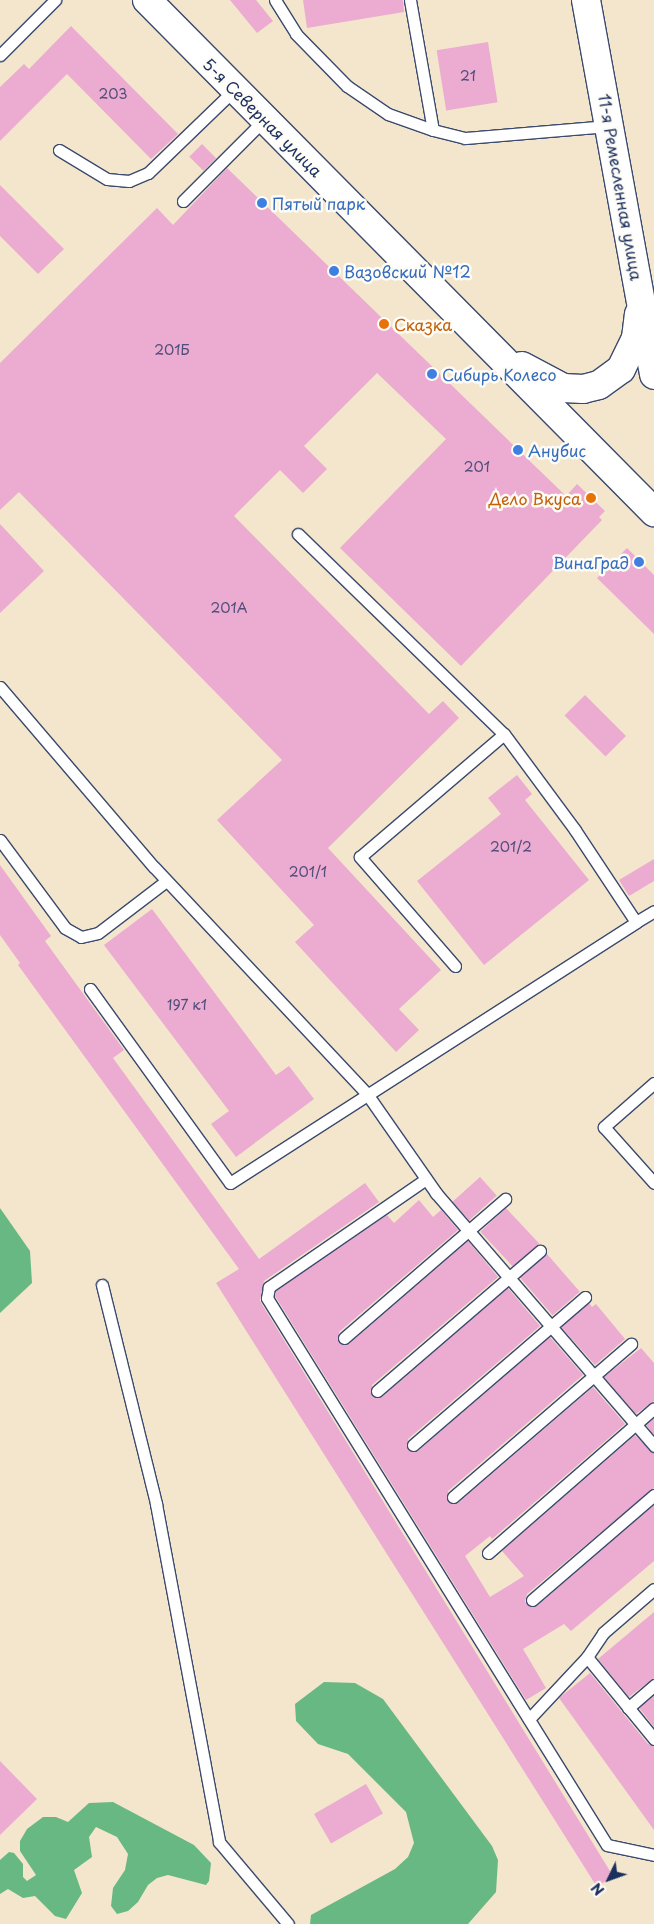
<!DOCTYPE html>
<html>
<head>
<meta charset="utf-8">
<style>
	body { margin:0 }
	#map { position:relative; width:654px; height:1924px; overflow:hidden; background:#f3e6cc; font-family:"Playpen Sans",sans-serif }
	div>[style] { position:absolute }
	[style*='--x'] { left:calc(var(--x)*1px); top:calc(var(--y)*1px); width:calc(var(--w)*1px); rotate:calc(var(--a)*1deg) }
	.forest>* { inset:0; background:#68b884 }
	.building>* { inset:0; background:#ecabd1; transform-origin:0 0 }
	.roads { filter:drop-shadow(1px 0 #3b4a6e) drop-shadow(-1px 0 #3b4a6e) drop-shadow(0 1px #3b4a6e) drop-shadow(0 -1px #3b4a6e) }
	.lane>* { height:11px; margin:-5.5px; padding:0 5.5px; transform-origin:5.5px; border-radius:5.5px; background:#fff }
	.secondary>* { height:28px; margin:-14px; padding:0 14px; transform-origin:14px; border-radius:14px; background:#fff }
	.dots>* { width:14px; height:14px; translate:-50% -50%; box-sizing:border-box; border:2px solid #fdfcf7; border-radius:50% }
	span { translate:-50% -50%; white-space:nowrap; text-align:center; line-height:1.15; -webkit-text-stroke:5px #fdfcf7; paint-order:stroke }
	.number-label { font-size:14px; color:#4f4e7b }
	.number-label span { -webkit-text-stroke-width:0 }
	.street-label { font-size:16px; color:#1b2f5e }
	.shop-label { font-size:16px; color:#366cbe }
	.left { translate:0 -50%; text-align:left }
	.right { translate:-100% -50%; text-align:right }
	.food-label { font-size:16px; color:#c56008 }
	.north { position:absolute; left:584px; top:1854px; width:50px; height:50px; -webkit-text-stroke:4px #fdfcf7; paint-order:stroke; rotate:228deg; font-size:14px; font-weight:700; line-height:20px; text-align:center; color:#1b2f5e }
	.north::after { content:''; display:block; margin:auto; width:18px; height:22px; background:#1b2f5e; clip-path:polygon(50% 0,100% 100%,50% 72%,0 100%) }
</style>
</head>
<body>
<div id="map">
	<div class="forest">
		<div style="clip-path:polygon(0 1208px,30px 1251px,32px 1283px,0 1313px)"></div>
		<div style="clip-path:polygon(324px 1682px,355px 1683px,383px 1699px,492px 1846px,498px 1860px,496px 1892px,468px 1924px,310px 1924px,311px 1915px,395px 1869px,408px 1857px,414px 1843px,406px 1812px,348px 1754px,318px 1744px,296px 1721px,295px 1704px)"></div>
		<div style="clip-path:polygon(113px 1802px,194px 1845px,211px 1863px,209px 1881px,206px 1885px,168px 1875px,157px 1878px,148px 1885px,138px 1902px,128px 1911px,117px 1914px,111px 1906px,113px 1888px,125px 1870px,128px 1854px,117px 1837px,96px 1827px,89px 1837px,92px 1857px,74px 1870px,82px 1893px,66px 1919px,55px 1916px,35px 1896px,23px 1898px,8px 1889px,0 1894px,0 1860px,9px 1852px,14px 1853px,23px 1864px,23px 1877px,27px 1881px,36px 1875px,20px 1851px,20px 1841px,27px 1829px,43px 1817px,56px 1817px,68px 1822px,89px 1803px)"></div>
	</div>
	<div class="building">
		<div style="clip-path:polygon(230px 0,256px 0,273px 21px,257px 33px)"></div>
		<div style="clip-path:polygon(303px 0,403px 0,404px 12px,307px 28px)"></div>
		<div style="clip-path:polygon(71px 26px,178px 134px,151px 159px,67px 74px,0 141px,0 87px,24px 64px,29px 69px)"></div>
		<div style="left:488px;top:42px;width:61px;height:52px;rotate:81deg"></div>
		<div style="left:202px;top:144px;width:20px;height:18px;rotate:45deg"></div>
		<div style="clip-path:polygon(227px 168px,566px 496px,577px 484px,605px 511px,599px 517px,602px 520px,461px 666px,340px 548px,446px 439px,377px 373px,304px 446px,327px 469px,303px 493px,280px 470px,234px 516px,429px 714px,443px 701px,459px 718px,328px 848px,441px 970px,399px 1009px,419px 1030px,396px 1052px,295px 942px,314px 925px,217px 820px,282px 760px,19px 492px,0 510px,0 363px,157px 208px,173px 225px)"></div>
		<div style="clip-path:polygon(0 185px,64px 249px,38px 274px,0 236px)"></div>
		<div style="clip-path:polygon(0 524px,44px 571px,0 613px)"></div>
		<div style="clip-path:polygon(627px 548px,654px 575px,654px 634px,597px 578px)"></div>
		<div style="left:585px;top:695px;width:58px;height:29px;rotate:45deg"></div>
		<div style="clip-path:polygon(517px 775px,532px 794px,525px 800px,589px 880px,484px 965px,417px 881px,501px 814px,488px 798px)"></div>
		<div style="clip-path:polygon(654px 859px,654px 881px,629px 896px,619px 880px)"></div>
		<div style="clip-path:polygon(0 865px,51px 936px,45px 941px,124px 1050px,113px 1058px,259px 1259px,365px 1183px,379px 1202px,264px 1281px,260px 1301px,613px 1876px,597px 1887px,216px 1283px,239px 1269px,18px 965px,20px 963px,0 935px)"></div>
		<div style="clip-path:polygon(152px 909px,276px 1075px,289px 1066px,314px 1099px,236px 1157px,211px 1124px,229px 1111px,104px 945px)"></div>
		<div style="left:480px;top:1177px;width:25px;height:37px;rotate:48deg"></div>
		<div style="clip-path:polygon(419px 1200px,433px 1217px,441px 1210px,458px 1230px,339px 1332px,339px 1343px,349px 1344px,468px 1241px,498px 1277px,372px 1385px,372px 1396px,382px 1397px,508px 1288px,540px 1326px,408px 1439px,408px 1450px,418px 1451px,550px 1337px,583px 1375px,448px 1491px,448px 1502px,458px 1503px,593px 1387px,625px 1424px,492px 1539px,490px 1536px,465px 1556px,490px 1597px,524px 1576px,502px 1551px,635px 1435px,654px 1453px,654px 1488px,527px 1594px,525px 1602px,530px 1607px,537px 1606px,654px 1505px,654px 1561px,571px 1631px,564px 1624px,523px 1649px,546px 1688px,526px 1700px,275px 1296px,276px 1291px,387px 1215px,394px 1223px)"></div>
		<div style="left:506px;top:1208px;width:49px;height:35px;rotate:47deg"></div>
		<div style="left:547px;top:1254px;width:50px;height:36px;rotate:49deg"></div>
		<div style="clip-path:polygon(589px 1303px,592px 1307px,596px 1304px,625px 1339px,595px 1365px,561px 1327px)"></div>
		<div style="clip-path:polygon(641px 1348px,654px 1363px,654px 1401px,636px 1414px,604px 1377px)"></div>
		<div style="clip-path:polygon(654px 1418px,654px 1435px,646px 1425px)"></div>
		<div style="clip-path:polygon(654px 1612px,654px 1678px,629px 1697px,598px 1659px)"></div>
		<div style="clip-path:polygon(590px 1673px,648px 1744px,654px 1746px,654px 1830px,559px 1698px)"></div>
		<div style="clip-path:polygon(654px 1695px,654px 1727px,639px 1708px)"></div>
		<div style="clip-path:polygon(0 1761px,37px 1799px,0 1835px)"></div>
		<div style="left:366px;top:1784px;width:34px;height:60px;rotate:60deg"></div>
	</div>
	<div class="roads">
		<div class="lane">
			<div style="--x:275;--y:0;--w:40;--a:58"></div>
			<div style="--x:296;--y:34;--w:73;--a:45.6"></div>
			<div style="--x:347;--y:86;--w:50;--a:34.3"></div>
			<div style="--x:388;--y:114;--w:48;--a:19.6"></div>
			<div style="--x:410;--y:0;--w:132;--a:80"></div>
			<div style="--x:433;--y:130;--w:33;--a:14"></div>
			<div style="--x:465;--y:138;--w:144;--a:-4.8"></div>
			<div style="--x:0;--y:55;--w:78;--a:-45"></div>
			<div style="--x:59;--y:150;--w:56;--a:31.1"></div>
			<div style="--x:107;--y:179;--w:22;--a:5"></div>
			<div style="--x:129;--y:181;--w:21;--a:-23"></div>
			<div style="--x:148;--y:173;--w:121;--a:-44"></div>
			<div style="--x:183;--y:201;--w:116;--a:-45"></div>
			<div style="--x:298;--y:534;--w:287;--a:44.2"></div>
			<div style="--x:504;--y:734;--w:119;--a:53.5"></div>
			<div style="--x:575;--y:830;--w:110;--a:56.5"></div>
			<div style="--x:636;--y:922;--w:21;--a:-31"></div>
			<div style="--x:0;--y:687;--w:237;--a:49.5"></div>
			<div style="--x:154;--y:867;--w:311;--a:46.8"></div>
			<div style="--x:367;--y:1094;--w:121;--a:55.1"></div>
			<div style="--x:436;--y:1193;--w:334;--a:49.2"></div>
			<div style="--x:0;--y:840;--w:109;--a:53.5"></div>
			<div style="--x:65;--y:928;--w:18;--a:29"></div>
			<div style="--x:81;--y:937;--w:17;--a:-13"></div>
			<div style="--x:98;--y:933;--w:86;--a:-37.4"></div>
			<div style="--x:455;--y:966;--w:145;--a:-131.1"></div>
			<div style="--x:360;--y:857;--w:189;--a:-40.5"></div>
			<div style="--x:90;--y:989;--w:239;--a:54.2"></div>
			<div style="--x:230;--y:1183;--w:483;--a:-32.7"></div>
			<div style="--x:654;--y:1083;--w:67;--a:138.7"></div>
			<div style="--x:604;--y:1127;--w:75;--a:48.2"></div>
			<div style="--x:426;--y:1179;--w:191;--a:145.5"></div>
			<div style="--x:269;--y:1287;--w:11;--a:100"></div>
			<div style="--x:267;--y:1298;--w:644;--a:58.14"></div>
			<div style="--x:607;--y:1845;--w:48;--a:12"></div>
			<div style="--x:102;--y:1285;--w:226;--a:76.1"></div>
			<div style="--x:156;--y:1504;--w:344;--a:79.4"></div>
			<div style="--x:219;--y:1842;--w:107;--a:49.9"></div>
			<div style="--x:344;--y:1338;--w:213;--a:-40.8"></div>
			<div style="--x:377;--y:1391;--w:215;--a:-40.7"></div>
			<div style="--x:413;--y:1445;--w:227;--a:-40.7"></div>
			<div style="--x:453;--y:1497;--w:235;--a:-40.7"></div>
			<div style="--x:488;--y:1553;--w:220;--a:-41.1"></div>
			<div style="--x:532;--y:1600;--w:161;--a:-40.7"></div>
			<div style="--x:587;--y:1657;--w:106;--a:50.7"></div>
			<div style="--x:628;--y:1708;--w:35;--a:-41"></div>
			<div style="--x:529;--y:1719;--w:85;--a:-46.9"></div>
			<div style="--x:587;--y:1657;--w:29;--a:-56"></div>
			<div style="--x:603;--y:1633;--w:67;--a:-40.8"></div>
		</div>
		<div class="secondary">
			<div style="--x:147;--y:0;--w:721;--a:45.28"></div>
			<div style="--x:586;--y:0;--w:381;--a:79.7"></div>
			<div style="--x:522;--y:366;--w:47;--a:28.2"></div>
			<div style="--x:563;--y:388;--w:20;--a:3"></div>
			<div style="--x:583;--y:389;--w:16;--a:-14"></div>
			<div style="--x:599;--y:385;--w:27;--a:-36"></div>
			<div style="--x:621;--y:369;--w:34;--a:-64"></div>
			<div style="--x:636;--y:338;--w:24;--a:-83"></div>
		</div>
	</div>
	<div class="dots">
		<div style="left:262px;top:203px;background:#3f7fe0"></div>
		<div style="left:334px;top:271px;background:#3f7fe0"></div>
		<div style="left:384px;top:324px;background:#e8710a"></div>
		<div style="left:432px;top:374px;background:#3f7fe0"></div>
		<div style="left:518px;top:450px;background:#3f7fe0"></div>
		<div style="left:591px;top:498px;background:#e8710a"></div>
		<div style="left:639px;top:562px;background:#3f7fe0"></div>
	</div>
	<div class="number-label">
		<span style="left:468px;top:76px">21</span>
		<span style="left:113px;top:94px">203</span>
		<span style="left:172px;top:350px">201Б</span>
		<span style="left:477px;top:467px">201</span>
		<span style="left:229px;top:608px">201А</span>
		<span style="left:511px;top:847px">201/2</span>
		<span style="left:308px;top:872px">201/1</span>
		<span style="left:187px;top:1005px">197 к1</span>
	</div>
	<div class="street-label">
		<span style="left:263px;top:117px;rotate:45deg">5-я Северная улица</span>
		<span style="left:621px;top:187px;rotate:80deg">11-я Ремесленная улица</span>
	</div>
	<div class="shop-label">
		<span class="left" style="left:272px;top:203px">Пятый парк</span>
		<span class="left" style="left:344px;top:271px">Вазовский №12</span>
		<span class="left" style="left:442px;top:374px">Сибирь Колесо</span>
		<span class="left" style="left:528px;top:450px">Анубис</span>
		<span class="right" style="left:629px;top:562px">ВинаГрад</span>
	</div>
	<div class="food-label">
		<span class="left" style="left:394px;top:324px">Сказка</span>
		<span class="right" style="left:581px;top:498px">Дело Вкуса</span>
	</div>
	<div class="north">N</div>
</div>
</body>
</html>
